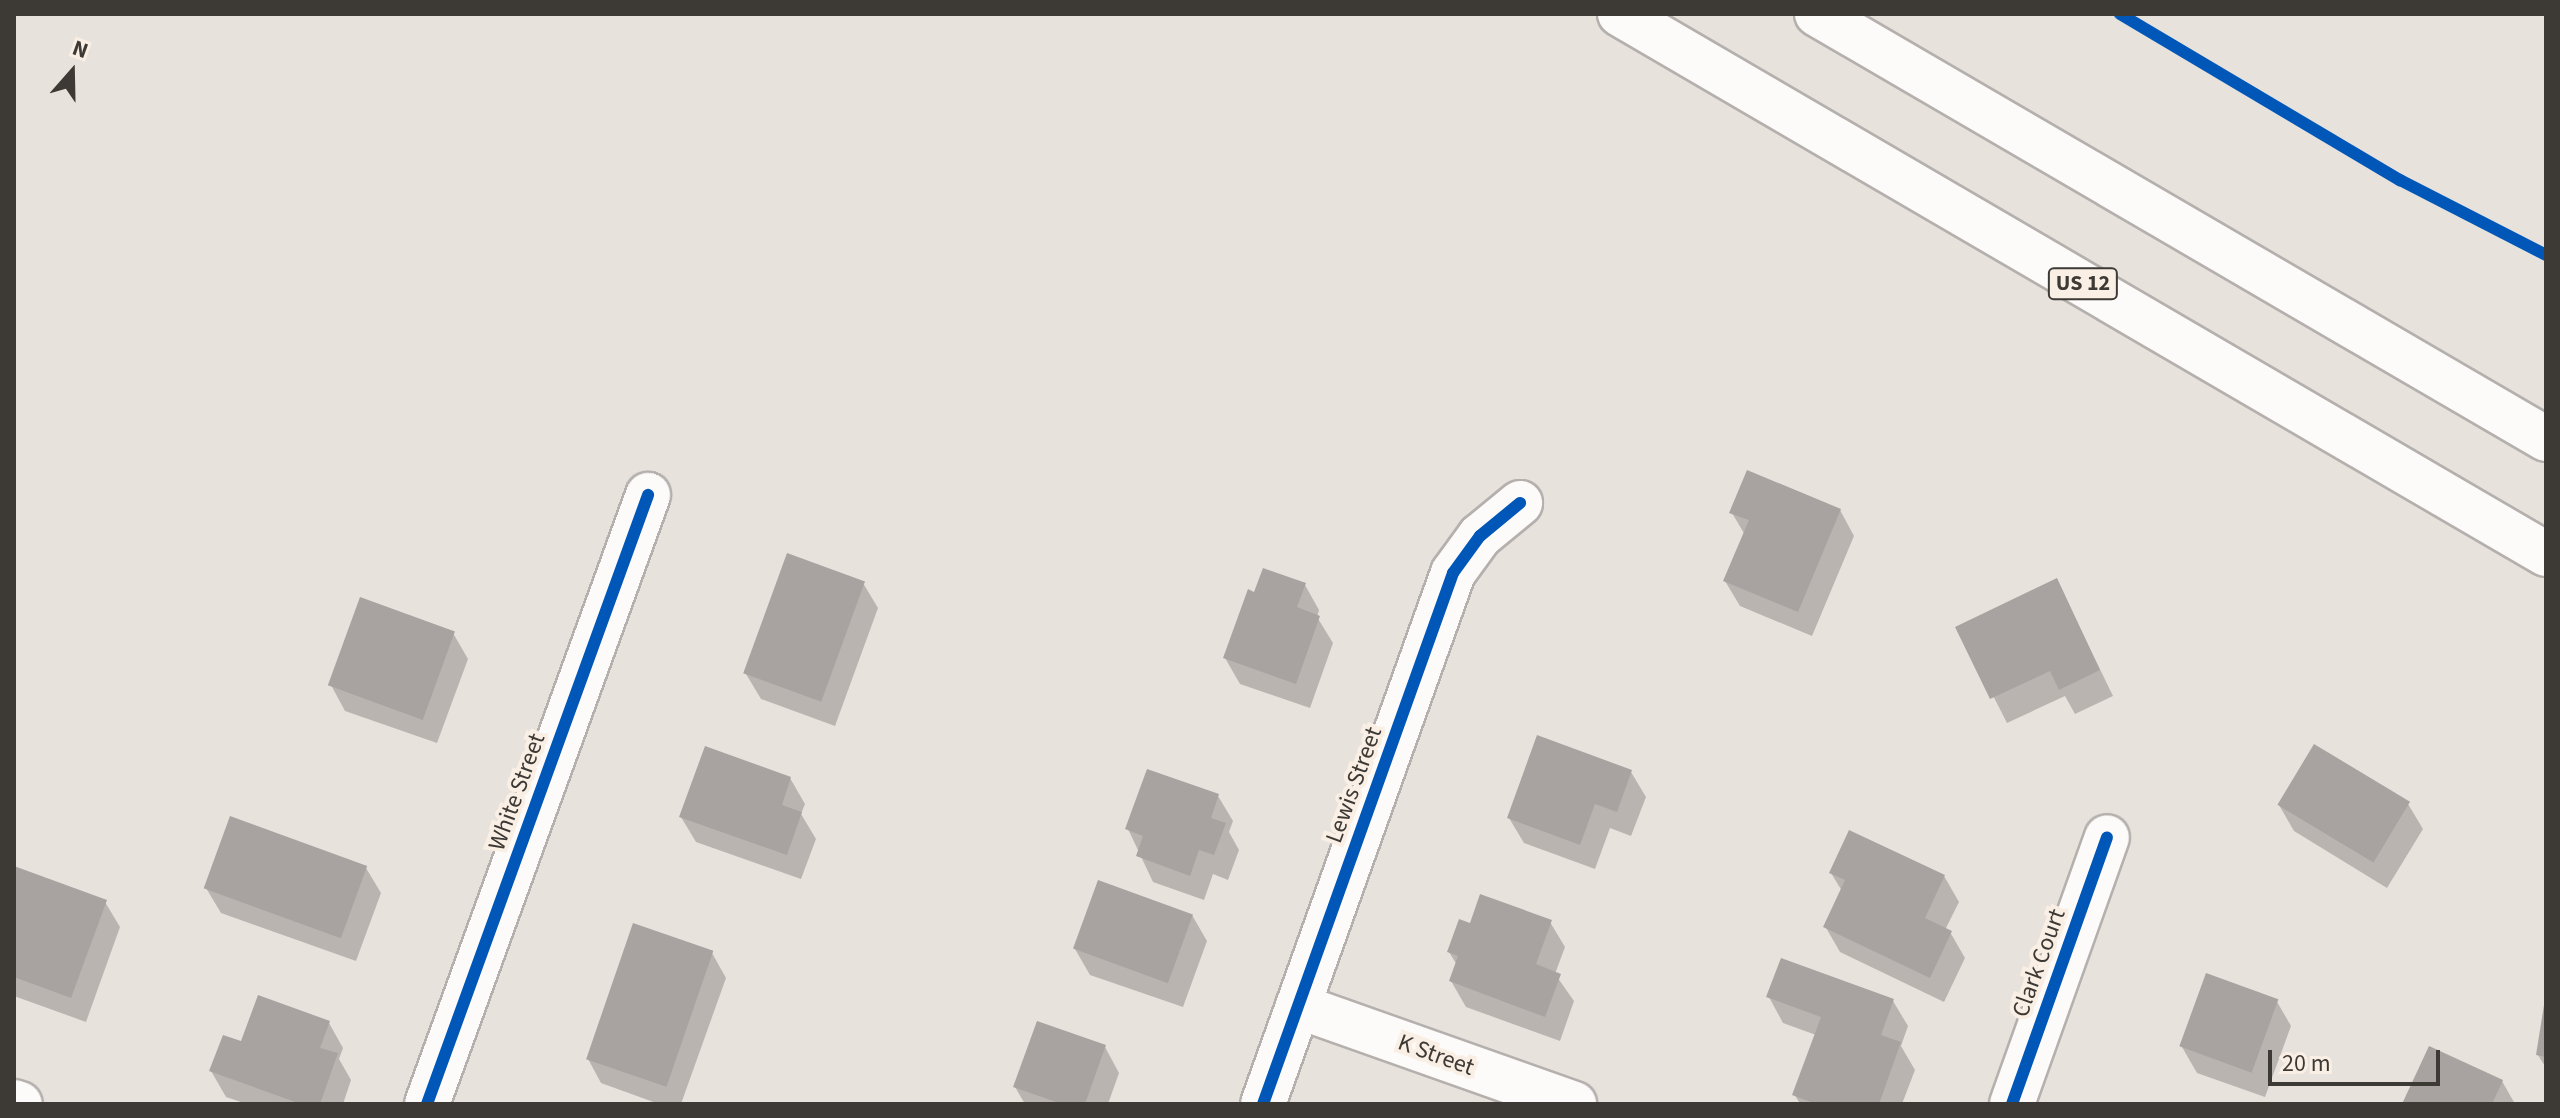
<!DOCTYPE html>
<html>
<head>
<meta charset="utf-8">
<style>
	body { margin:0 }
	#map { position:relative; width:2560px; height:1118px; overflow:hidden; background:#e8e2dd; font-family:"Source Sans 3",sans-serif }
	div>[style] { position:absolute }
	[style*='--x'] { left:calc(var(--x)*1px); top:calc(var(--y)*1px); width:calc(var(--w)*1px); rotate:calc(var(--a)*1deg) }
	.shadow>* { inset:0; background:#0003 }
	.building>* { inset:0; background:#a8a3a0; transform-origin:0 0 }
	.roads { filter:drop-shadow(2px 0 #b5b0ad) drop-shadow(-2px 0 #b5b0ad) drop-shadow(0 2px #b5b0ad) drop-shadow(0 -2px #b5b0ad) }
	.street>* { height:44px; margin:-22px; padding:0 22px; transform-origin:22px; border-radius:22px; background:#fcfbfa }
	.highway>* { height:44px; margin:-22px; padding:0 22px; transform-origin:22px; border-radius:22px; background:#fcfbfa }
	.cycleway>* { height:12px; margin:-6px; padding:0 6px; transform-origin:6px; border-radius:6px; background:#0057b8 }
	span { translate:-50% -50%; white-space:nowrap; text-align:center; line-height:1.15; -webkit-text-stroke:8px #faefe5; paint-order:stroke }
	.shield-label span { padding:2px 6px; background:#faefe5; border:2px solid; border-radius:6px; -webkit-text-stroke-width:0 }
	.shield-label { font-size:22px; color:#3d3935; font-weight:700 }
	.street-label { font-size:24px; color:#3d3935 }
	.frame { position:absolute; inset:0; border:16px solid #3d3935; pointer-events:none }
	.north { position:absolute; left:32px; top:32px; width:80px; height:80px; -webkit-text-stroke:6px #faefe5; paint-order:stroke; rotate:20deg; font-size:22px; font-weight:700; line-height:32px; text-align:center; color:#3d3935 }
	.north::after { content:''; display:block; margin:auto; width:28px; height:36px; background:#3d3935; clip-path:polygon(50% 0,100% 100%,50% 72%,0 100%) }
	.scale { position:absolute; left:2268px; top:1050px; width:172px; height:36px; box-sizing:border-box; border:4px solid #3d3935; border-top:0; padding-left:10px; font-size:24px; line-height:28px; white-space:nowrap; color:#3d3935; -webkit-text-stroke:6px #faefe5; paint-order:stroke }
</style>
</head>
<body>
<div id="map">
	<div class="shadow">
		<div style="clip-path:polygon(1840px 510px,1854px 536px,1812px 636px,1740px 606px,1725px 581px,1745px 535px,1732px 513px)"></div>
		<div style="clip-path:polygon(2057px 581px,2113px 696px,2075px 714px,2065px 696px,2007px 723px,1958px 627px)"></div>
		<div style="clip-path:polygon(863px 583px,878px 608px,835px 726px,761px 699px,746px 674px)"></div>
		<div style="clip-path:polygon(1305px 585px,1319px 610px,1317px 617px,1333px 643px,1310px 708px,1240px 684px,1225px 658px,1255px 594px)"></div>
		<div style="clip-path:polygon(453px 633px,468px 659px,437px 743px,345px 711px,331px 685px)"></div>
		<div style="clip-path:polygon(1631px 772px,1646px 797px,1631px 836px,1610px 828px,1595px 869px,1524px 843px,1509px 818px)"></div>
		<div style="clip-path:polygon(790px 778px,805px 804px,801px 814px,816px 839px,801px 879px,696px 842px,681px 817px)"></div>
		<div style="clip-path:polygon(1218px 796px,1233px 821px,1229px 832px,1239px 850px,1228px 880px,1213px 874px,1204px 900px,1153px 882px,1128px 829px)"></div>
		<div style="clip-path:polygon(2408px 804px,2423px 829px,2387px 888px,2294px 831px,2279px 805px)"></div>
		<div style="clip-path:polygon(14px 868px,105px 902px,120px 927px,86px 1022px,14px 996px)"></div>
		<div style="clip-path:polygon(366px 868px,381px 893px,356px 961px,221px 913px,206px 888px)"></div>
		<div style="clip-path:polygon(1831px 873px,1944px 876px,1959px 902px,1945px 930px,1950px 932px,1965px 958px,1944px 1002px,1840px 952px,1825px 926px,1842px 891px)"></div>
		<div style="clip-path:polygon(1192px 915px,1207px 941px,1183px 1007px,1090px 975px,1075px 949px)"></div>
		<div style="clip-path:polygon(1550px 922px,1565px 947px,1555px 974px,1574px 1001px,1560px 1041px,1466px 1007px,1451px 981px,1457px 965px,1449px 952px,1471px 926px)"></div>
		<div style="clip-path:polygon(712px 953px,726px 978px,681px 1104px,659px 1104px,601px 1083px,587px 1057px)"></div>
		<div style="clip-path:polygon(1769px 997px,1893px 1001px,1908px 1026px,1901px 1046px,1915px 1070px,1902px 1104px,1800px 1104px,1795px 1095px,1816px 1035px,1783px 1023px)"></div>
		<div style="clip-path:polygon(2276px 1000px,2291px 1026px,2265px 1097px,2197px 1073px,2182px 1047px)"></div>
		<div style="clip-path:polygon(2546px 1008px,2546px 1068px,2538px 1055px)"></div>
		<div style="clip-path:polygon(329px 1023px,343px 1048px,339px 1059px,351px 1080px,343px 1104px,247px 1104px,226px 1097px,211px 1071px,242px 1044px)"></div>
		<div style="clip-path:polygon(1105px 1047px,1119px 1073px,1108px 1104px,1025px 1104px,1015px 1087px)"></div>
		<div style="clip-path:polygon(2502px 1081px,2515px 1104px,2404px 1104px)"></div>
	</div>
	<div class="building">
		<div style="clip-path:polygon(1747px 470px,1841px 509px,1798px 612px,1723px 581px,1749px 520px,1729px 513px)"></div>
		<div style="left:787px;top:553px;width:83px;height:128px;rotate:20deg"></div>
		<div style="clip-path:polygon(1263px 568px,1306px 583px,1297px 607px,1320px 616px,1296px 684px,1223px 658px,1248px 589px,1254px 592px)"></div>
		<div style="clip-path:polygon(2057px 578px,2100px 670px,2059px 690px,2050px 671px,1990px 699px,1955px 627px)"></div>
		<div style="left:360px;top:597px;width:101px;height:94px;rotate:20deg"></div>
		<div style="clip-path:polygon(1537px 735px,1632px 770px,1617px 812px,1595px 804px,1580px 845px,1507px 818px)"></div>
		<div style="left:2314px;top:744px;width:112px;height:71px;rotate:31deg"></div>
		<div style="clip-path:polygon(705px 746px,791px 777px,782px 805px,802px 812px,787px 855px,679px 817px)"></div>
		<div style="clip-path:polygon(1147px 769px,1219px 794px,1211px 818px,1226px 823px,1214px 855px,1199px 850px,1190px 876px,1136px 856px,1143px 836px,1125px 829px)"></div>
		<div style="left:230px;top:816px;width:146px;height:77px;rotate:20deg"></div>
		<div style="clip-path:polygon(1849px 830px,1945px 875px,1925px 918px,1952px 931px,1930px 978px,1823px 927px,1845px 880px,1829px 873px)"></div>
		<div style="clip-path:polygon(14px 866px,107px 900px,71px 998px,14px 977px)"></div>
		<div style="left:1098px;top:880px;width:101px;height:73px;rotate:20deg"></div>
		<div style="clip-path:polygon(1480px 894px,1552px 920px,1536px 964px,1561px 974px,1545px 1017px,1449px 981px,1458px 956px,1447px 952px,1459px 919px,1470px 923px)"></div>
		<div style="left:633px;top:923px;width:85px;height:144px;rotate:19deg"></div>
		<div style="clip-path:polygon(1781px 958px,1894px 999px,1881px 1035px,1901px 1042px,1879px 1104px,1816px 1104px,1792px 1095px,1821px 1017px,1766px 997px)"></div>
		<div style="left:2206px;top:973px;width:77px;height:78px;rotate:20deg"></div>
		<div style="clip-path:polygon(258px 995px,330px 1021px,320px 1048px,338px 1053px,320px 1104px,301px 1104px,209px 1071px,223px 1035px,241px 1041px)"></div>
		<div style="clip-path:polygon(2544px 1005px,2546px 1006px,2546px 1057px,2536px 1055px)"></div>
		<div style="clip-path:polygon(1037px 1021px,1106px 1045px,1085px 1104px,1062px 1104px,1013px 1087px)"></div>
		<div style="clip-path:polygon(2429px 1046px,2503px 1080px,2492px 1104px,2402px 1104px)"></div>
	</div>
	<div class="roads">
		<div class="street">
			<div style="--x:1298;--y:1006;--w:293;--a:19.5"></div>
			<div style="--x:14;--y:1102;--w:6;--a:18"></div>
			<div style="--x:427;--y:1104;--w:648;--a:-70.05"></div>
			<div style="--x:1263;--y:1104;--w:564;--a:-70.31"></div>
			<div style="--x:1453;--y:573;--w:46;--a:-53.9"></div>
			<div style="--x:1480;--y:536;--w:52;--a:-39.5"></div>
			<div style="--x:2012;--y:1104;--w:283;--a:-70.4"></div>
		</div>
		<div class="highway">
			<div style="--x:1620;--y:14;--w:1072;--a:30.25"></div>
			<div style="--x:1817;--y:14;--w:844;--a:30.24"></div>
		</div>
	</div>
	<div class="cycleway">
		<div style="--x:2120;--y:14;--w:326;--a:30.7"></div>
		<div style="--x:2400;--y:180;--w:164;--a:27.2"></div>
		<div style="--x:427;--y:1104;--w:648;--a:-70.05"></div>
		<div style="--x:1263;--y:1104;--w:564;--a:-70.31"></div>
		<div style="--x:1453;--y:573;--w:46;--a:-53.9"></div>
		<div style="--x:1480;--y:536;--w:52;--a:-39.5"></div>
		<div style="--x:2012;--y:1104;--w:283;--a:-70.4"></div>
	</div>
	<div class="shield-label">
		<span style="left:2083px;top:284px">US 12</span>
	</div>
	<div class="street-label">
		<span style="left:1354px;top:785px;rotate:-70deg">Lewis Street</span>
		<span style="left:517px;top:792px;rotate:-70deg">White Street</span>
		<span style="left:2039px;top:963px;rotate:-70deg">Clark Court</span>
		<span style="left:1436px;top:1055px;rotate:20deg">K Street</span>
	</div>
	<div class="frame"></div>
	<div class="north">N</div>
	<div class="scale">20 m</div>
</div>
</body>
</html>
